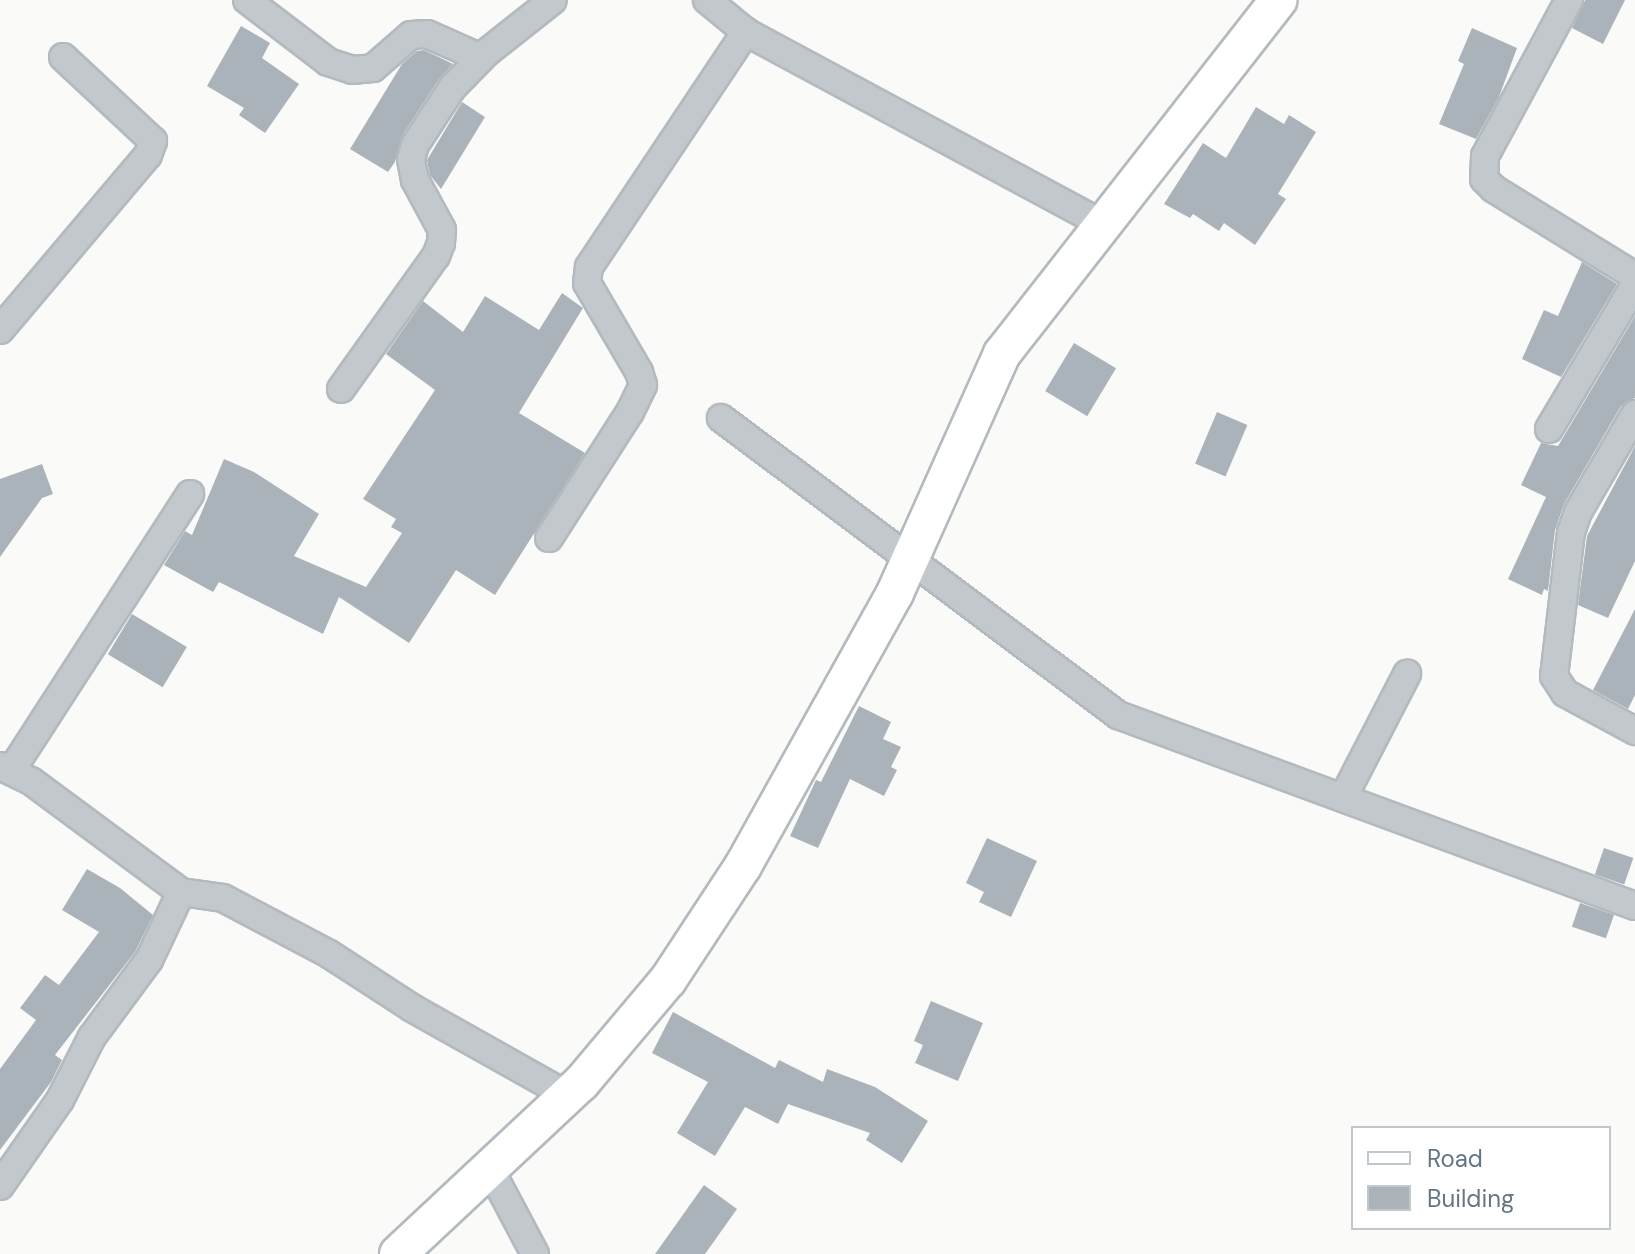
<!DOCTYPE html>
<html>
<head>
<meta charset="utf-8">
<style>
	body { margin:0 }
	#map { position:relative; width:1635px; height:1254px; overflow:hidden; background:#fafaf8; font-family:"DM Sans",sans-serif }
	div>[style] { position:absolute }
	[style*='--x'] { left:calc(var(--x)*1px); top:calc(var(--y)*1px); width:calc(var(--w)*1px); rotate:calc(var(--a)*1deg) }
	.building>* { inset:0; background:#aab3b9; transform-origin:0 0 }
	.roads { filter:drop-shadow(2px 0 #b3babf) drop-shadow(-2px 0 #b3babf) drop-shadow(0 2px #b3babf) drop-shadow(0 -2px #b3babf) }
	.street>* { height:26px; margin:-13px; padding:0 13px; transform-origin:13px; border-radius:13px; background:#c3c8cc }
	.secondary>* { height:36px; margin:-18px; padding:0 18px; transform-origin:18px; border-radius:18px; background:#fff }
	span { translate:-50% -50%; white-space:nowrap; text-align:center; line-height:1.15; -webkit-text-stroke:8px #fff; paint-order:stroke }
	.legend { position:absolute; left:1351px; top:1126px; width:260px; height:104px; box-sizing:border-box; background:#fff; border:2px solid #c1c8cd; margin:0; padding:10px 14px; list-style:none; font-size:24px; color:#657683 }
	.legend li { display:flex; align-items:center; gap:16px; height:40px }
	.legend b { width:40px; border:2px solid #c1c8cd }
</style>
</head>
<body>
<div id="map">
	<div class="building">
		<div style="clip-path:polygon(1585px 0,1625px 0,1603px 44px,1572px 28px)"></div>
		<div style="clip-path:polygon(241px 26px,270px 43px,262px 58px,299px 84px,265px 133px,239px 115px,244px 108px,207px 86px)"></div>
		<div style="clip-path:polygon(1472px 28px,1517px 48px,1499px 97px,1476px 139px,1439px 124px,1464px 64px,1458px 61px)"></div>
		<div style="clip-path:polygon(424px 50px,453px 64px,439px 79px,402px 136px,395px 162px,388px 172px,350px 149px,402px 64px,417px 51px)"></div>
		<div style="clip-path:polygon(462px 102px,485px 117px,441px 189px,430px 175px,427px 160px)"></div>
		<div style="clip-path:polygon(1256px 107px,1284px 124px,1289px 115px,1316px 132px,1278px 194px,1286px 199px,1255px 245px,1224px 223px,1219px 231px,1193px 214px,1190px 218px,1164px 204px,1203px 143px,1226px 158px)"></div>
		<div style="clip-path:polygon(1582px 262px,1617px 284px,1561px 377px,1522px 359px,1544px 310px,1558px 316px)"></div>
		<div style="clip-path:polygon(562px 293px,583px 308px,519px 413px,585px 453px,495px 595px,456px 570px,409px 643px,339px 597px,323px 634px,219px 582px,213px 592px,164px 565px,185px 531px,192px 535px,224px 459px,254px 472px,319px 514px,294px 556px,366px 587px,402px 533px,391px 527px,396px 519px,363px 499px,435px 390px,386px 354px,423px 301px,463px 332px,485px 296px,539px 330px)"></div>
		<div style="clip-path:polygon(1635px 316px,1635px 398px,1621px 406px,1564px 504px,1555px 530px,1548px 591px,1544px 589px,1542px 595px,1508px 579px,1546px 497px,1521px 485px,1541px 443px,1558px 446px)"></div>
		<div style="left:1074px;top:343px;width:49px;height:56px;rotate:31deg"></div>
		<div style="left:1217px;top:412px;width:33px;height:56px;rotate:23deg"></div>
		<div style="clip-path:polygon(1635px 446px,1635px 561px,1608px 618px,1578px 605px,1587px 536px)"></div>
		<div style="clip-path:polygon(42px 464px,53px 494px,42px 498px,0 557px,0 479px)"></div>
		<div style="clip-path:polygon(1635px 609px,1635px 695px,1628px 709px,1593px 690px)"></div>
		<div style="left:132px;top:614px;width:64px;height:47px;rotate:31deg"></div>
		<div style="clip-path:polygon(859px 706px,891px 722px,883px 739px,901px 747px,891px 767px,897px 770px,884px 796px,850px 779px,818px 848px,790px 836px,816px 780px,821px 782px)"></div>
		<div style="clip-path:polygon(987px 838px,1037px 861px,1011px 917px,979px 902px,984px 892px,966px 883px)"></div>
		<div style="left:1604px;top:848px;width:31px;height:28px;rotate:19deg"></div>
		<div style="clip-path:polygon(87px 869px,120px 888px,153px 915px,135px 952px,55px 1055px,62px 1060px,51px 1082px,0 1150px,0 1069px,36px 1020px,20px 1008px,45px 975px,59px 985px,99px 932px,62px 910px)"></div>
		<div style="left:1580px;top:903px;width:36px;height:25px;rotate:19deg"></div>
		<div style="clip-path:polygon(931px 1001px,983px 1023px,958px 1081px,915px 1063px,923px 1045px,914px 1041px)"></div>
		<div style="clip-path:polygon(673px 1012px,775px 1068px,779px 1060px,823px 1082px,827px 1069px,875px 1087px,928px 1121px,902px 1163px,866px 1140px,870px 1133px,788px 1104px,778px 1124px,745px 1107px,715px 1156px,677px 1133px,708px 1082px,652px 1053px)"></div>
		<div style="clip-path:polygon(704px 1185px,737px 1209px,705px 1254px,655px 1254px)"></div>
	</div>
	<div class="roads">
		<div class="street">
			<div style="--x:247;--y:0;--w:102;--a:37.4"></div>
			<div style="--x:328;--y:62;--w:25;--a:18"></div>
			<div style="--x:352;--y:70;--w:21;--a:-5"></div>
			<div style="--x:373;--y:68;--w:50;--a:-41"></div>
			<div style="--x:411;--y:35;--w:16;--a:-4"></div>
			<div style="--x:427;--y:34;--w:59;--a:24"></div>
			<div style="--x:707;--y:0;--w:50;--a:39.4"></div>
			<div style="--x:746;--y:32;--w:407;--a:28.3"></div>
			<div style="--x:1569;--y:0;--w:177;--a:118.3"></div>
			<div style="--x:1485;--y:156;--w:23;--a:92"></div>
			<div style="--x:1484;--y:179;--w:14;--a:45"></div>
			<div style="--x:1494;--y:189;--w:166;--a:31.7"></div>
			<div style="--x:0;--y:330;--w:229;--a:-49.8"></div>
			<div style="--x:148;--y:155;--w:15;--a:-70"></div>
			<div style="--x:153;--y:141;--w:123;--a:-137"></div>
			<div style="--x:341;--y:389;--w:163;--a:-54.5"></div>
			<div style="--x:436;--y:256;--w:14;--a:-69"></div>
			<div style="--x:441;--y:243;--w:13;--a:-86"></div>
			<div style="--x:442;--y:230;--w:57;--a:-118.4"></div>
			<div style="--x:415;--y:180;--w:21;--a:-101"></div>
			<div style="--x:411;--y:159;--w:15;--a:-74"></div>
			<div style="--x:415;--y:145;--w:68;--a:-57"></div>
			<div style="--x:452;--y:88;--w:49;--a:-45.8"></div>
			<div style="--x:486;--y:53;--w:85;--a:-38.3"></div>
			<div style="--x:1635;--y:414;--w:113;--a:120.2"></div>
			<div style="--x:1578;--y:512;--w:21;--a:109"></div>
			<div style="--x:1571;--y:532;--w:145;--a:96.7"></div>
			<div style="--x:1554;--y:676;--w:20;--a:57"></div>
			<div style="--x:1565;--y:693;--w:80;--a:28.5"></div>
			<div style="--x:721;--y:418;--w:496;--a:36.8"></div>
			<div style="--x:1118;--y:715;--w:551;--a:20.28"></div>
			<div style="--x:1549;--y:429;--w:168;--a:-59.2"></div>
			<div style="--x:549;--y:538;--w:150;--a:-57.3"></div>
			<div style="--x:630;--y:412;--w:30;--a:-64"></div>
			<div style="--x:643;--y:385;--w:14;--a:-107"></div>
			<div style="--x:639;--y:372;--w:103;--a:-120.3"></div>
			<div style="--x:587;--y:283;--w:16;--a:-83"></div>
			<div style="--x:589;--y:267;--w:283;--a:-56.3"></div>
			<div style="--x:0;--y:766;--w:34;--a:26"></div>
			<div style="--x:31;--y:781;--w:187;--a:36.5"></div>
			<div style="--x:181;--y:892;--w:42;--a:8.1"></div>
			<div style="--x:223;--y:898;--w:120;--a:27.8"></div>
			<div style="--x:329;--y:954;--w:99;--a:33"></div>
			<div style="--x:412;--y:1008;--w:178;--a:29.3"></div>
			<div style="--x:11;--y:771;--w:330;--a:-57.1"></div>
			<div style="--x:1343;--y:798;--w:140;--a:-62.7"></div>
			<div style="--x:490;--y:1169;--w:96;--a:62.1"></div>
			<div style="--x:0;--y:1186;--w:105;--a:-55.1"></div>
			<div style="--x:60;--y:1100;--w:71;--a:-63.1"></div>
			<div style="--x:92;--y:1037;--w:96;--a:-53.5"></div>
			<div style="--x:149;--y:960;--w:75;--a:-64.8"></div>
		</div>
		<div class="secondary">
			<div style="--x:398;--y:1254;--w:252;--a:-43.1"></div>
			<div style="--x:582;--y:1082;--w:133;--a:-49.9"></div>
			<div style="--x:668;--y:980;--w:136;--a:-56.7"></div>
			<div style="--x:743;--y:866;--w:312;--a:-60.9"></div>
			<div style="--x:895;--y:593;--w:262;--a:-65.9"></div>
			<div style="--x:1002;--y:354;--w:449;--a:-52"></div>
		</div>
	</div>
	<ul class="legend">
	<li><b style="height:10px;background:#fff"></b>Road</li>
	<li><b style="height:22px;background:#aab3b9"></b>Building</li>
	</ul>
</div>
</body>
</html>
